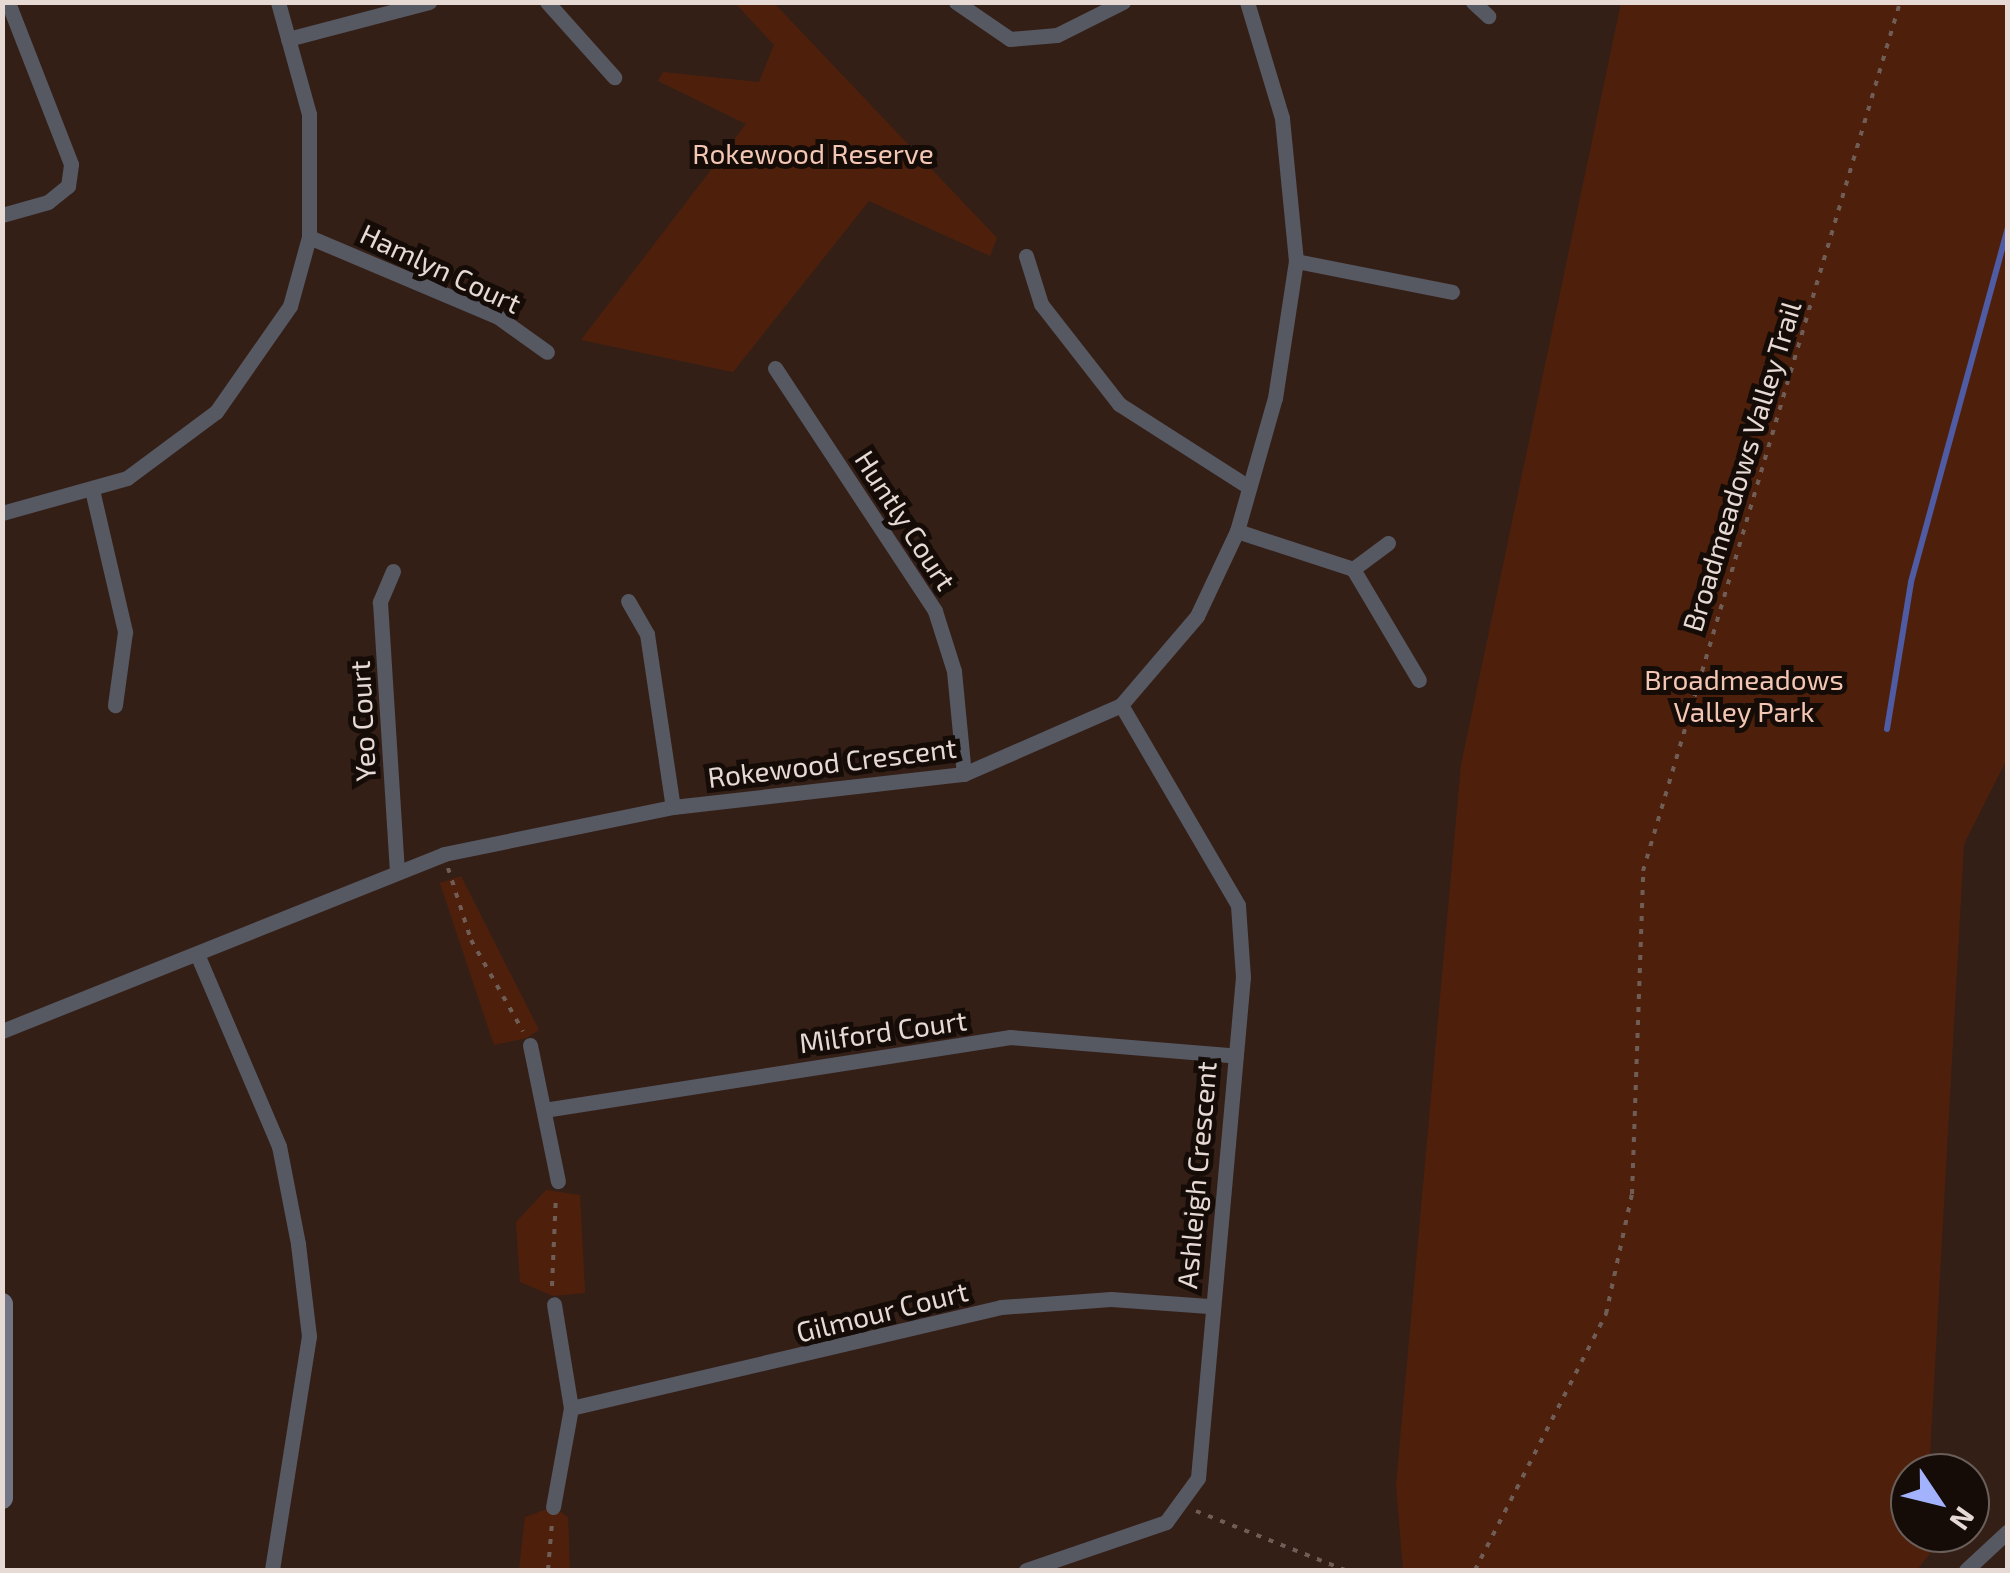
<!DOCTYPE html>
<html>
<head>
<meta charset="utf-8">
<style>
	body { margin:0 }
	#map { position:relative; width:2010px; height:1573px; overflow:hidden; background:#341f17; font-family:"Exo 2",sans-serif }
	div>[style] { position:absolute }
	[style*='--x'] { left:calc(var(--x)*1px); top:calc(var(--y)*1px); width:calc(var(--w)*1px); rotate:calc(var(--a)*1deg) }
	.green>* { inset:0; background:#4e200c }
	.stream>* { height:6px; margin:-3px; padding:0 3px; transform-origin:3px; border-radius:3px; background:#4f5ba3 }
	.path>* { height:4px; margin-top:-2px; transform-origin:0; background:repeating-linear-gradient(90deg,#705d56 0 5px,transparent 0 13px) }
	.street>* { height:15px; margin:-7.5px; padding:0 7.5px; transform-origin:7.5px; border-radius:7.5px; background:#565862 }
	.secondary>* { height:22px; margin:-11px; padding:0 11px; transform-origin:11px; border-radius:11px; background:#717584 }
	span { translate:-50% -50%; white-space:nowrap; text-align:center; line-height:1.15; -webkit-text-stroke:10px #150c08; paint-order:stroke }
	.park-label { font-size:28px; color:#f4c6b4 }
	.street-label { font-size:28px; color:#e7d9d3 }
	.frame { position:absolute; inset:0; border:5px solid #e7d9d3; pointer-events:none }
	.north { position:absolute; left:1890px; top:1453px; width:100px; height:100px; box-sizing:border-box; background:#150c08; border:2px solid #695e59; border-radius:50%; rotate:125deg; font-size:28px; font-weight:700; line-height:40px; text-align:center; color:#e7d9d3 }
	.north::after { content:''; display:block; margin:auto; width:35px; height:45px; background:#a2b2fd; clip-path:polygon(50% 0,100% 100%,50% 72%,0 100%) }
</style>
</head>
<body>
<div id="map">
	<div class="green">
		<div style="clip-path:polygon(735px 3px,774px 3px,997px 238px,990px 256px,869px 201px,733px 372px,581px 340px,746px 124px,658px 81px,663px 72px,759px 82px,774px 45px)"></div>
		<div style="clip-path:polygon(1621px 3px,2007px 3px,2007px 759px,1964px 844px,1929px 1473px,1910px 1473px,1910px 1533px,1937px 1533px,1938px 1543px,1917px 1570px,1403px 1570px,1396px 1485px,1461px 765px)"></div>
		<div style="clip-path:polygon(461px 876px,539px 1030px,527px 1038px,494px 1045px,440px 883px)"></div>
		<div style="clip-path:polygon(546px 1190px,580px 1195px,585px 1293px,553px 1296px,520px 1282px,516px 1222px)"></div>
		<div style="clip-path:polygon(553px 1507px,568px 1517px,570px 1570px,519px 1570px,525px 1517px)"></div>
	</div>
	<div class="stream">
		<div style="--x:1887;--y:729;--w:149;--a:-80.7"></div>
		<div style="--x:1911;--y:582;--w:367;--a:-74.7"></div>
	</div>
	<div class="path">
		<div style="--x:448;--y:868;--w:76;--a:72.3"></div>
		<div style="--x:471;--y:940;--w:105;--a:60.3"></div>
		<div style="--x:552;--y:1286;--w:90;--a:-87.5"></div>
		<div style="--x:1196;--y:1511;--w:160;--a:21.6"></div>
		<div style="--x:548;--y:1570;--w:48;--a:-85.2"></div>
		<div style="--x:1475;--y:1570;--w:288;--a:-62.9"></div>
		<div style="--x:1606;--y:1314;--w:123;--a:-77.8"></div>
		<div style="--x:1632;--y:1194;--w:323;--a:-88"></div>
		<div style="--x:1643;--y:871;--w:906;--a:-73.52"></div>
	</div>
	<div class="street">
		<div style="--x:547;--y:2;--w:101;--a:48.2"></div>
		<div style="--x:956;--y:2;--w:65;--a:34.4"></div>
		<div style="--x:1010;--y:39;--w:47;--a:-4.9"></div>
		<div style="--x:1057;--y:35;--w:74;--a:-26.6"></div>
		<div style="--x:1473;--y:2;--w:21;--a:43"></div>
		<div style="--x:288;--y:39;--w:146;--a:-14.7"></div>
		<div style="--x:2;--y:215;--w:48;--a:-15.8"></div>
		<div style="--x:48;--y:202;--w:26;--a:-39"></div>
		<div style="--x:68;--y:186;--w:22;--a:-82"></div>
		<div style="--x:71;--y:164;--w:174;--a:-111.3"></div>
		<div style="--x:309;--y:237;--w:205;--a:22.9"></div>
		<div style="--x:498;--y:317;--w:60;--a:35.5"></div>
		<div style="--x:1026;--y:256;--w:50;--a:72.6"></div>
		<div style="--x:1041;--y:304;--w:127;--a:52"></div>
		<div style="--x:1119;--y:404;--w:154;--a:32.6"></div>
		<div style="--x:1296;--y:261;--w:159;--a:11.2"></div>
		<div style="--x:775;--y:368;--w:291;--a:56.6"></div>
		<div style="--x:935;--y:611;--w:63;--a:72.4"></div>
		<div style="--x:954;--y:671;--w:103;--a:84.5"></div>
		<div style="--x:93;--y:494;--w:142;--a:76.9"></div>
		<div style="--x:125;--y:632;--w:74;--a:97.8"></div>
		<div style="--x:2;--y:513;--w:130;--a:-15.6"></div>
		<div style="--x:127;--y:478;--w:111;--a:-36.6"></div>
		<div style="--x:216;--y:412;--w:129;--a:-55.1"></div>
		<div style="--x:290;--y:306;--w:72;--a:-74.6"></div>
		<div style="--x:309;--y:237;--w:123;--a:-90"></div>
		<div style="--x:309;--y:114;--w:116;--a:-105.5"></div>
		<div style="--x:1237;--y:531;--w:122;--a:18.1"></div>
		<div style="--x:1388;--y:543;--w:44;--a:143.4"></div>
		<div style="--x:1353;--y:569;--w:129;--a:59.3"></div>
		<div style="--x:393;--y:571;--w:34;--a:113"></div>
		<div style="--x:380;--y:602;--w:269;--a:86.4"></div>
		<div style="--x:628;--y:601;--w:38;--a:60"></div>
		<div style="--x:647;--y:634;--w:175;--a:81.5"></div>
		<div style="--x:197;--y:954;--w:209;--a:66.9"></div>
		<div style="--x:279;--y:1146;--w:100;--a:79"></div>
		<div style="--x:298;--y:1244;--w:93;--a:83.2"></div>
		<div style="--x:309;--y:1336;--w:237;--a:99"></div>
		<div style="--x:2;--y:1031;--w:476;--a:-21.8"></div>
		<div style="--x:444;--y:854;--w:234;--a:-11.6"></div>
		<div style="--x:673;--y:807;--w:293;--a:-6.5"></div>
		<div style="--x:964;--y:774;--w:171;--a:-23.7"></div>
		<div style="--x:1121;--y:705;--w:117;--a:-49.5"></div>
		<div style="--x:1197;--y:616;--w:94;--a:-64.8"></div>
		<div style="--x:1237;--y:531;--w:138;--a:-74.1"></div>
		<div style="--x:1275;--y:398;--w:139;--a:-81.3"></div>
		<div style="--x:1296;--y:261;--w:144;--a:-95.6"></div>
		<div style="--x:1282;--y:118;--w:121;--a:-106.8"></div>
		<div style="--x:530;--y:1045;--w:139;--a:78.4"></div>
		<div style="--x:544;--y:1110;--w:472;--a:-8.9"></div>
		<div style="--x:1010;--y:1037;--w:222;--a:4.7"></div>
		<div style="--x:571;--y:1408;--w:442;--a:-13.2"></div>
		<div style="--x:1001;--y:1307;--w:110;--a:-4.2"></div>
		<div style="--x:1111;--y:1299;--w:98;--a:4.1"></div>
		<div style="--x:553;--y:1507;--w:101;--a:-79.7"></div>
		<div style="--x:571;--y:1408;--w:105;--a:-99.3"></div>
		<div style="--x:1026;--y:1570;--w:148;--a:-18.9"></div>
		<div style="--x:1166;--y:1522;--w:54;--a:-54"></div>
		<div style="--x:1198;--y:1478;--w:503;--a:-84.87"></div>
		<div style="--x:1243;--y:977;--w:72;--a:-94"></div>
		<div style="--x:1238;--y:905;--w:232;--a:-120.3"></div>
		<div style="--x:1966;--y:1570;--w:57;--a:-42.9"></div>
	</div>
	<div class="secondary">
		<div style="--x:2;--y:1304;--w:194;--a:90"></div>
	</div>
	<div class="park-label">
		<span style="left:813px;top:153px">Rokewood Reserve</span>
		<span style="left:1744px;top:695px">Broadmeadows<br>Valley Park</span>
	</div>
	<div class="street-label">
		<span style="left:441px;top:268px;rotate:25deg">Hamlyn Court</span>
		<span style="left:1741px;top:466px;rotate:-73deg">Broadmeadows Valley Trail</span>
		<span style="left:906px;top:520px;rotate:57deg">Huntly Court</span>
		<span style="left:362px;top:721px;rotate:-93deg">Yeo Court</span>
		<span style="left:832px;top:762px;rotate:-7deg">Rokewood Crescent</span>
		<span style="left:883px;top:1031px;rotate:-8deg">Milford Court</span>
		<span style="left:1196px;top:1175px;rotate:-85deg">Ashleigh Crescent</span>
		<span style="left:882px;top:1311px;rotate:-14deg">Gilmour Court</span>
	</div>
	<div class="frame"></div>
	<div class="north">N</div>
</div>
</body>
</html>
